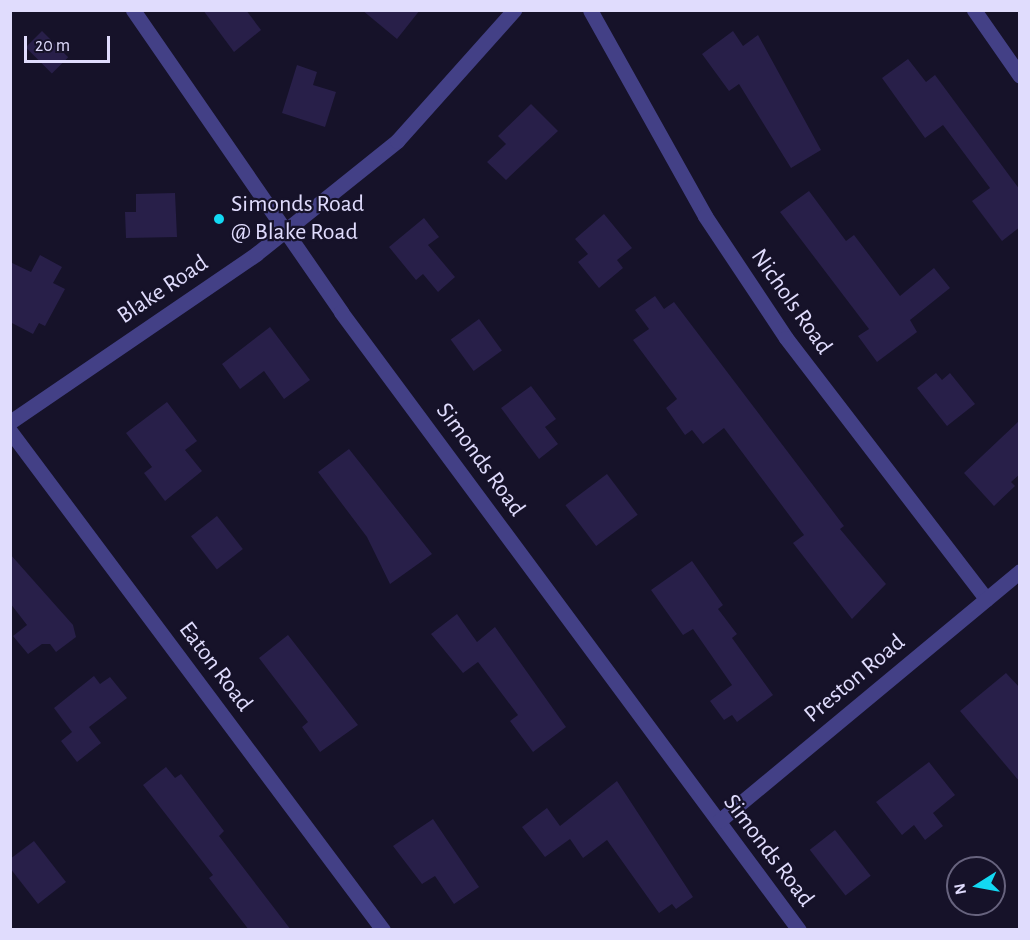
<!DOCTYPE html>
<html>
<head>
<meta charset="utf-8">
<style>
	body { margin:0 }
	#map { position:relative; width:1030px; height:940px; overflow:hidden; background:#161229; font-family:"Alegreya Sans",sans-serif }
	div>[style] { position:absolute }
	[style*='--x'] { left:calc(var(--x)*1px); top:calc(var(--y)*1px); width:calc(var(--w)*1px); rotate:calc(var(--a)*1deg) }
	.building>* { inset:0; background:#281f49; transform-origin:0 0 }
	.minor>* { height:15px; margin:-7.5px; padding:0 7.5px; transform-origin:7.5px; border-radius:7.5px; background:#434086 }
	.dots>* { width:16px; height:16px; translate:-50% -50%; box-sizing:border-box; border:3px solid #161229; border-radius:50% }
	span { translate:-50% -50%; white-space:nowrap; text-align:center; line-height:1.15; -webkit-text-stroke:4.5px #161229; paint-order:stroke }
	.poi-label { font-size:24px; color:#e0dcfd }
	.left { translate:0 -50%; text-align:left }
	.street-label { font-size:24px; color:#e0dcfd }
	.frame { position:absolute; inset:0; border:12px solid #e0dcfd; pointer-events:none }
	.north { position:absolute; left:946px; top:856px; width:60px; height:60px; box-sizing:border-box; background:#161229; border:2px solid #67637e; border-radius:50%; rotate:259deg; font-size:16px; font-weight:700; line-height:24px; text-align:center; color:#e0dcfd }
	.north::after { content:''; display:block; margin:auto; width:21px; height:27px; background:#13d9f3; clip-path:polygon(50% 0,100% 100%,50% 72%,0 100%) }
	.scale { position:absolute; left:24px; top:36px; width:86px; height:27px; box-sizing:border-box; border:3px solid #e0dcfd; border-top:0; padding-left:8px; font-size:18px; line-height:21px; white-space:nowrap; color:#e0dcfd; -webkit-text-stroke:4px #161229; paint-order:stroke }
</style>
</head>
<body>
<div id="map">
	<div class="building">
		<div style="clip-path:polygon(203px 10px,246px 10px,261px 30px,234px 52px)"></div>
		<div style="clip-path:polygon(362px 10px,420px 10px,397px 39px)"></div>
		<div style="left:42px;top:31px;width:37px;height:23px;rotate:45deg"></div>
		<div style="clip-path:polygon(733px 31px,743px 46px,758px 35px,821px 150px,791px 168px,739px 84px,729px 91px,702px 54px)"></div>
		<div style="clip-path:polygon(908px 59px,926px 82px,935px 75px,1020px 190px,1020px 227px,1002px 241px,972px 201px,990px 188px,943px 125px,925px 138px,882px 78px)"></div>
		<div style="clip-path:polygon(297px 65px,317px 72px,313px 85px,336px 92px,325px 127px,282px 113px)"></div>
		<div style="clip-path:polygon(531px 104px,558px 131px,506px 180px,487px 162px,506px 144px,498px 136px)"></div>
		<div style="clip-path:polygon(809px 191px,846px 241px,854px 235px,900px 296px,934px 268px,950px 288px,910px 320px,917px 332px,877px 362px,858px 336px,869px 329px,780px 212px)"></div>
		<div style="clip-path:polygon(175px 193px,177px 237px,126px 238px,125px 212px,136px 212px,136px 194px)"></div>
		<div style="clip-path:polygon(604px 214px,632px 248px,617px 260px,623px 268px,599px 288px,578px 262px,588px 254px,575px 239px)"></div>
		<div style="clip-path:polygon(424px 218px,439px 237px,428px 245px,455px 277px,438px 292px,423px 274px,416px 280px,389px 247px)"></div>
		<div style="clip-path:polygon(40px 255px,62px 267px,53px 283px,65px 289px,45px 326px,39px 323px,33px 334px,10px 322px,10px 262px,31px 272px)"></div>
		<div style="clip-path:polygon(655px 296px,664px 309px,674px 302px,844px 526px,840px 529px,886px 584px,852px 619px,793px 543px,804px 535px,724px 428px,703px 444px,692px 430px,685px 435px,666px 408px,677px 399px,633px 340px,649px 329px,635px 310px)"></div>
		<div style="left:479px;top:319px;width:39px;height:35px;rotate:54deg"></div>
		<div style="clip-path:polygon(270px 327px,310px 380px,284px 399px,264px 371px,240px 389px,222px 364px)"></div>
		<div style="clip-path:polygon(936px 373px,942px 380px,950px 373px,975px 404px,947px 426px,917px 388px)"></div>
		<div style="clip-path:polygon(531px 386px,556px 419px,545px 427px,558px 444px,539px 459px,501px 408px)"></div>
		<div style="clip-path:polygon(167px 402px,197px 441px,185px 450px,202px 471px,165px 501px,144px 473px,152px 467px,126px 433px)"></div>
		<div style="clip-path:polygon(1020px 420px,1020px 474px,1011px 482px,1015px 486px,994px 506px,964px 473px)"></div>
		<div style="clip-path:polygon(349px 449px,432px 554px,390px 584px,367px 537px,318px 472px)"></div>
		<div style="left:607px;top:474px;width:51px;height:52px;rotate:53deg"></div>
		<div style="left:217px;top:516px;width:42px;height:33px;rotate:52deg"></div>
		<div style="clip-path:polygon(10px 554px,73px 625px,76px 637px,56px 652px,50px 644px,42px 644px,28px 654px,13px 636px,27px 625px,10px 603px)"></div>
		<div style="clip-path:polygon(692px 561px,723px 605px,718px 609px,737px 634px,732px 638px,773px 695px,737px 722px,732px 715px,724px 720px,710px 701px,732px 685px,693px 629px,683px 635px,651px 590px)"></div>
		<div style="clip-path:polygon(457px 614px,477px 642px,495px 627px,566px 727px,533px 752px,510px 721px,518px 715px,478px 662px,463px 673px,431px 634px)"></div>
		<div style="clip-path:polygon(288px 635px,358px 725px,320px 752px,302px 727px,308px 722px,259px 658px)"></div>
		<div style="clip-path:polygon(1006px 673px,1020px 688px,1020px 782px,960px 711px)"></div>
		<div style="clip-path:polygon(94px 676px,100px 684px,110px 677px,127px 698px,89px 727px,101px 743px,77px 762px,61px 741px,72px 732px,54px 708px)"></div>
		<div style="clip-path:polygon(929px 762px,955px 795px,933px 813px,943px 826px,925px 840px,914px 825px,902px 835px,876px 802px)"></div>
		<div style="clip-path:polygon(166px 767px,175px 778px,181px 774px,224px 831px,219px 836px,291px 930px,249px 930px,209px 878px,213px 875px,143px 785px)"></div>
		<div style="clip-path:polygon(617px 781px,693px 897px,676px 909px,672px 904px,659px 913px,607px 840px,583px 858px,570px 839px,545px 857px,522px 827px,547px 808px,560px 826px)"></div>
		<div style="clip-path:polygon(433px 819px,479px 887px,454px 904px,435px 876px,422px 884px,393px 846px)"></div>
		<div style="left:835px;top:830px;width:58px;height:32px;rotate:52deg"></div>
		<div style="clip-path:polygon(34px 841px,66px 882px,38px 904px,10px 868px,10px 859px)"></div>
	</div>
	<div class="minor">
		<div style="--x:133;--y:10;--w:367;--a:55.4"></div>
		<div style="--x:341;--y:312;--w:769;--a:53.46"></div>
		<div style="--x:590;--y:10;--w:236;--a:60.8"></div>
		<div style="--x:705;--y:216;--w:146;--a:56.4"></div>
		<div style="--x:786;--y:338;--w:329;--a:52.5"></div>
		<div style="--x:974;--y:10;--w:80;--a:55.1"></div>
		<div style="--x:10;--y:422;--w:298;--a:-34.3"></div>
		<div style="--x:256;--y:254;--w:181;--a:-38.7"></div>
		<div style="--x:397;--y:141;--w:176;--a:-48.2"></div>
		<div style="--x:10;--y:431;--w:623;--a:53.22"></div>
		<div style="--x:719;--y:821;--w:391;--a:-39.7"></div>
	</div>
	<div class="dots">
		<div style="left:219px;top:219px;background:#13d9f3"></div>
	</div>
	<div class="poi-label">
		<span class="left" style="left:231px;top:219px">Simonds Road<br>@ Blake Road</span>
	</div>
	<div class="street-label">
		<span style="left:163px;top:290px;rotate:-34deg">Blake Road</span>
		<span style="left:791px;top:302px;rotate:55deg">Nichols Road</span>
		<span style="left:480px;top:460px;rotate:54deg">Simonds Road</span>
		<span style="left:215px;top:667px;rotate:53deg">Eaton Road</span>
		<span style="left:855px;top:679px;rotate:-40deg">Preston Road</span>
		<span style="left:768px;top:851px;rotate:53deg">Simonds Road</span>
	</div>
	<div class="frame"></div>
	<div class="north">N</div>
	<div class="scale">20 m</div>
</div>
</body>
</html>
